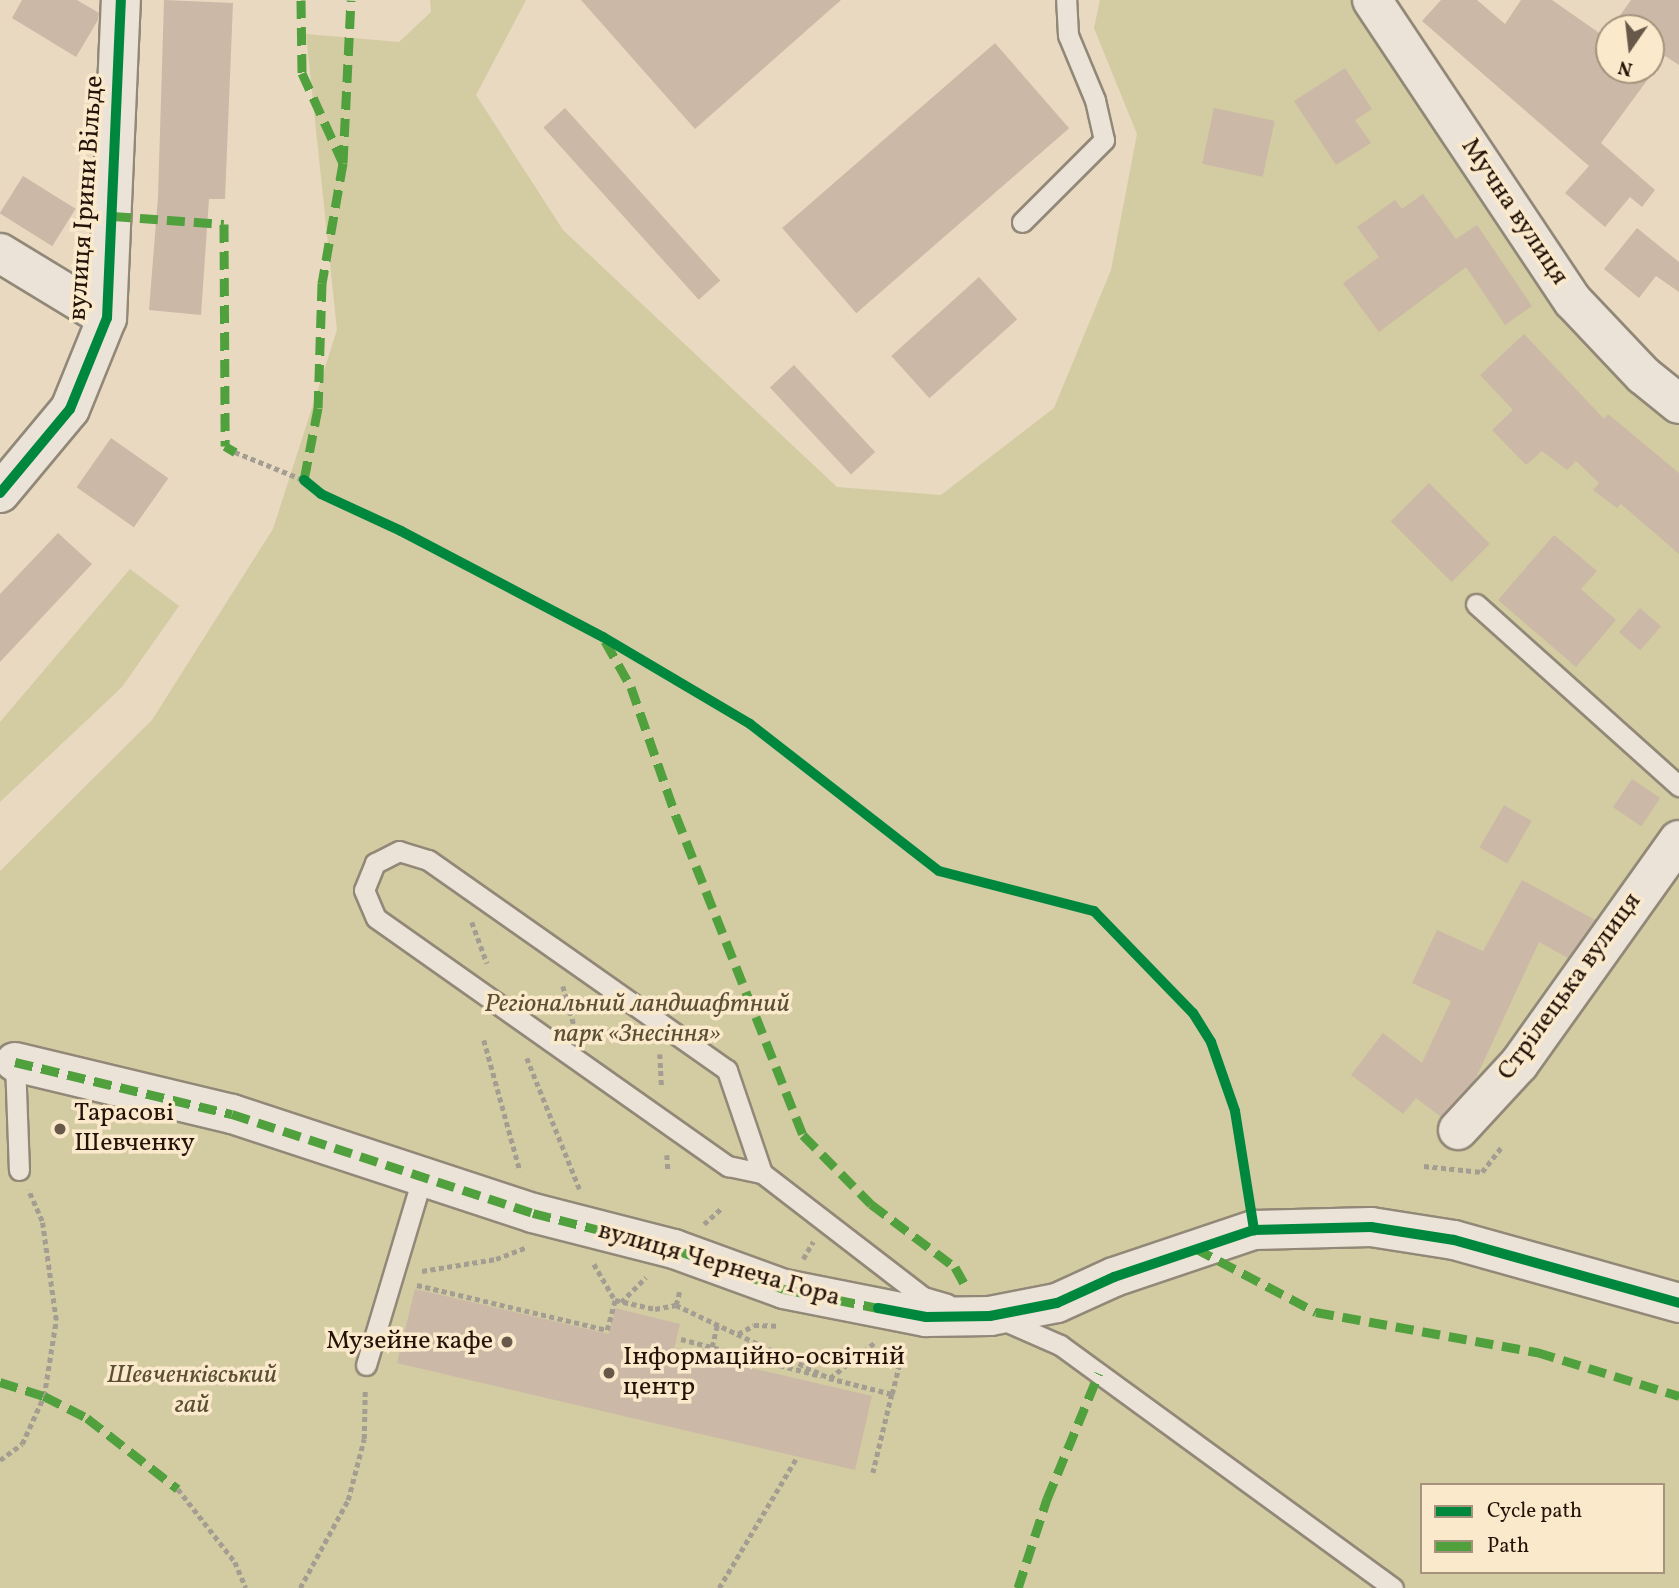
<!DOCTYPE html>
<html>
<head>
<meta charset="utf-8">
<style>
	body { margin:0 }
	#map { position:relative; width:1679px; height:1588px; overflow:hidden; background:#e8d9c0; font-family:Vollkorn,serif }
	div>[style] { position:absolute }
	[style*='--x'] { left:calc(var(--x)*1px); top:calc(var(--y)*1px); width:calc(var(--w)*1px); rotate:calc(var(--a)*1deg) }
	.green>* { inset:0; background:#d3cba1 }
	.building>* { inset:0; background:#ccb8a7; transform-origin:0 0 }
	.path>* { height:4.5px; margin-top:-2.25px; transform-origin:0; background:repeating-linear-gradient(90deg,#a49d92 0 5px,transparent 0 8.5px) }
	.roads { filter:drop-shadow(2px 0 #928878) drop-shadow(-2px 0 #928878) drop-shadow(0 2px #928878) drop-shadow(0 -2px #928878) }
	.lane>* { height:19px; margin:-9.5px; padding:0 9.5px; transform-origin:9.5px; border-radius:9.5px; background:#ebe3d7 }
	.street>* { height:38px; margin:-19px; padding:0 19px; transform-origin:19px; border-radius:19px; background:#ebe3d7 }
	.quiet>* { height:9px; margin-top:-4.5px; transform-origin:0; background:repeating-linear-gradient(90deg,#50a03e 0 18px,transparent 0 27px) }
	.cycleway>* { height:10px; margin:-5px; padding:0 5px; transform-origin:5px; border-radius:5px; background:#00873e }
	.dots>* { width:19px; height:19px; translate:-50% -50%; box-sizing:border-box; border:4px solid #fbe9cb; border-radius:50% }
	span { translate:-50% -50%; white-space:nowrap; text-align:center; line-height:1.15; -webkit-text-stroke:7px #fbe9cb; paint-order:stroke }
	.street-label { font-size:26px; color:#231309 }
	.park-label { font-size:26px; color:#5b5035; font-style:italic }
	.poi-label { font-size:26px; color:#231309 }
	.left { translate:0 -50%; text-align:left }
	.right { translate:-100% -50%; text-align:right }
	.legend { position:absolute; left:1420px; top:1483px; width:245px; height:91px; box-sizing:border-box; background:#fbe9cb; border:2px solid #a5937d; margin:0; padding:9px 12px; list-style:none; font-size:21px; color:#231309 }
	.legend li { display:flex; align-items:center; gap:14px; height:35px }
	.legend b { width:35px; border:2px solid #a5937d }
	.north { position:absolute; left:1595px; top:14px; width:70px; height:70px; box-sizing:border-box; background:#fbe9cb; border:2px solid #a5937d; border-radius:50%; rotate:194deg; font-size:19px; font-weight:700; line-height:28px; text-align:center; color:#231309 }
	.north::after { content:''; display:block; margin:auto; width:24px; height:32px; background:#685849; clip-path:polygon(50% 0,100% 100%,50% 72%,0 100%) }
</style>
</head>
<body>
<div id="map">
	<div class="green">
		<div style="clip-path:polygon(evenodd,430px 0,526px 0,476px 95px,563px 230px,837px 487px,941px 495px,1054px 408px,1111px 270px,1137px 134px,1094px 28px,1100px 0,1358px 0,1511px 241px,1614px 373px,1679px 424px,1679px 1588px,0 1588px,0 871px,152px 720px,273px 529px,337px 330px,306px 34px,399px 42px,431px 12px,430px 0,1422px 1485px,1663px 1485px,1663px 1572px,1422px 1572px,1422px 1485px)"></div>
		<div style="clip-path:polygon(130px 569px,179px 606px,122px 687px,0 802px,0 722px)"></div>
	</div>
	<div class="building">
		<div style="clip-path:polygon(22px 0,77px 0,99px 13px,98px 20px,76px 57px,12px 18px)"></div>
		<div style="clip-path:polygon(164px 0,233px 3px,225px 199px,209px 199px,201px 315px,149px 310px,158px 197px)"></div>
		<div style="clip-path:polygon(581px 0,841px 0,695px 129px)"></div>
		<div style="clip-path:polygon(1441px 0,1477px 0,1505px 24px,1521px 0,1552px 0,1605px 37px,1609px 31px,1609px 70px,1651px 70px,1651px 28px,1611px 28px,1631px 0,1679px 0,1679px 65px,1665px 56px,1601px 143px,1655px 190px,1642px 207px,1630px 197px,1605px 227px,1565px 193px,1589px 166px,1422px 21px)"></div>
		<div style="left:995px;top:43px;width:113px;height:282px;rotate:49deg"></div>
		<div style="clip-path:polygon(1345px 68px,1372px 109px,1355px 120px,1371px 143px,1336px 165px,1294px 101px)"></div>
		<div style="left:565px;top:108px;width:232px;height:29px;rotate:48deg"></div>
		<div style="left:1214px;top:108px;width:62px;height:57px;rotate:12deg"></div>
		<div style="left:23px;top:176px;width:62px;height:44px;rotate:32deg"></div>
		<div style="clip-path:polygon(1423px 194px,1456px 239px,1477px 225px,1532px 306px,1505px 325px,1466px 267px,1379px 332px,1343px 283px,1379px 257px,1357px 227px,1395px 200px,1402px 209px)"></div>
		<div style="clip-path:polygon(1637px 228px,1679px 262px,1679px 292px,1656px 276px,1639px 298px,1604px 269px)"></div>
		<div style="left:979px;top:277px;width:57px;height:118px;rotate:48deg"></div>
		<div style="clip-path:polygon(1524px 334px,1604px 419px,1608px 414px,1679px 473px,1679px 554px,1621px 504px,1617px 508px,1593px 490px,1599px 483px,1576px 461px,1567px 470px,1542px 451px,1526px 465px,1492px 430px,1513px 410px,1480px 375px)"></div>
		<div style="left:794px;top:365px;width:119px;height:33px;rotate:47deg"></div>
		<div style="left:111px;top:438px;width:70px;height:60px;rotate:35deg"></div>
		<div style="left:1429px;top:483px;width:86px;height:54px;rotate:45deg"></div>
		<div style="clip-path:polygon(58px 533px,92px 564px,0 662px,0 594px)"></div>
		<div style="clip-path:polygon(1554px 535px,1597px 571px,1581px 589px,1616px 620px,1576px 667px,1498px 600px)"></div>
		<div style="left:1640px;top:608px;width:28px;height:32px;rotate:41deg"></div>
		<div style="left:1632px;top:779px;width:34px;height:34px;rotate:34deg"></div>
		<div style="left:1504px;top:805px;width:32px;height:49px;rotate:30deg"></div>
		<div style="clip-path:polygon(1522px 880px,1595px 920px,1568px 958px,1539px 942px,1475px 1080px,1441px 1117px,1416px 1098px,1403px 1114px,1351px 1075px,1383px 1033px,1422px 1063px,1451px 1001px,1412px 983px,1437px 930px,1483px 951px)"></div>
		<div style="clip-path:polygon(415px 1289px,609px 1334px,615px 1308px,680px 1324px,674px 1350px,872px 1396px,855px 1470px,397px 1363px)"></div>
	</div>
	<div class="path">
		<div style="--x:235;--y:452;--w:74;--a:22.1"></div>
		<div style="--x:472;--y:922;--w:44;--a:69.9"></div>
		<div style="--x:563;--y:986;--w:41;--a:74.2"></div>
		<div style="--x:484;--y:1040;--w:136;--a:74.6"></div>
		<div style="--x:660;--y:1054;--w:33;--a:87"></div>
		<div style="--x:527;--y:1058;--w:142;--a:68.1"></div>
		<div style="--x:667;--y:1155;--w:15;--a:86"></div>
		<div style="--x:1424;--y:1166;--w:58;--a:5.9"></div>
		<div style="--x:1482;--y:1172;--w:31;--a:-52"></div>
		<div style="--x:704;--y:1224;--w:24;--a:-42"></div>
		<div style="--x:803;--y:1259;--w:20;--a:-60"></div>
		<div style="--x:594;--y:1264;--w:42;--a:59.7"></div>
		<div style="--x:422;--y:1271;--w:75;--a:-9.2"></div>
		<div style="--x:496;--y:1259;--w:33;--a:-21"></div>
		<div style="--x:417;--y:1285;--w:195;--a:13.3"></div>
		<div style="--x:607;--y:1330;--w:31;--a:-75"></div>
		<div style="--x:615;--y:1300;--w:41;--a:12.7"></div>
		<div style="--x:655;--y:1309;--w:21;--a:-11"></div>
		<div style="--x:676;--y:1305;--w:170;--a:25.4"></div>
		<div style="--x:830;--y:1378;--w:56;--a:-38.5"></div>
		<div style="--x:621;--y:1302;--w:35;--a:-45"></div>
		<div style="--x:676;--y:1305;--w:16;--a:-76"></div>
		<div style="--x:738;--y:1334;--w:18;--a:-29"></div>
		<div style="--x:754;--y:1325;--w:23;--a:2"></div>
		<div style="--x:681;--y:1339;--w:145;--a:14.8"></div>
		<div style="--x:712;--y:1347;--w:23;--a:-77"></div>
		<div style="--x:829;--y:1378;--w:65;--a:14.3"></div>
		<div style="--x:892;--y:1394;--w:81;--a:103.5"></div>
		<div style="--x:892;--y:1394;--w:46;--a:-76.3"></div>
		<div style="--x:0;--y:1460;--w:27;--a:-36"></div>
		<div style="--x:22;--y:1444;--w:53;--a:-65.4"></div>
		<div style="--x:44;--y:1396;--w:77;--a:-81"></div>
		<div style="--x:56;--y:1320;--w:100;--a:-98"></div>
		<div style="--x:42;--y:1221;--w:34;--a:-114"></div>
		<div style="--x:178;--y:1489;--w:93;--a:52"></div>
		<div style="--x:235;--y:1562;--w:28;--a:67"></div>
		<div style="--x:300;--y:1588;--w:100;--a:-61.4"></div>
		<div style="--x:348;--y:1500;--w:63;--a:-75.3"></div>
		<div style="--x:364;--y:1439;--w:49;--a:-88.8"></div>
		<div style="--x:719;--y:1588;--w:152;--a:-59.2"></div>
	</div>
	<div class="roads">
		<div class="lane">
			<div style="--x:1022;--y:222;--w:116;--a:-45"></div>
			<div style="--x:1104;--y:140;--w:41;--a:-102.7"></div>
			<div style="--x:1095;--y:100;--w:70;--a:-112.6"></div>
			<div style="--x:1068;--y:35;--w:35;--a:-93"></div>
			<div style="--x:1476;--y:604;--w:273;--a:41.9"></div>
			<div style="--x:15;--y:1062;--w:108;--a:87.9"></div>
			<div style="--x:762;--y:1173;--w:109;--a:-108.8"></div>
			<div style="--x:727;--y:1070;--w:365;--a:-144.9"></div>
			<div style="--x:428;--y:860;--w:30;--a:-163"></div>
			<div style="--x:399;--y:851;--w:27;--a:153"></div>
			<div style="--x:375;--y:863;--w:29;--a:112"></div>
			<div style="--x:364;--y:890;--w:30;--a:67"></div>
			<div style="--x:376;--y:918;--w:431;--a:35.2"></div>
			<div style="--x:728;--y:1166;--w:35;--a:12"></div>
			<div style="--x:762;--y:1173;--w:203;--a:37.6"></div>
			<div style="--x:923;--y:1297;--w:25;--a:16"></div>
			<div style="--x:1003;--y:1320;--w:62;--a:23.7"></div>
			<div style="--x:1060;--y:1345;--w:412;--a:36.1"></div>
			<div style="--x:366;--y:1365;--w:195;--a:-73.3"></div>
		</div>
		<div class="street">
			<div style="--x:1372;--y:0;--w:362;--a:56.3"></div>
			<div style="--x:1573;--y:301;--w:102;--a:46.6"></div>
			<div style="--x:1643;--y:375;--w:46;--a:38.9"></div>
			<div style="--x:0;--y:253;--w:125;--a:31.3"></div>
			<div style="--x:0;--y:493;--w:109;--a:-50.2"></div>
			<div style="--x:70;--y:409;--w:98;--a:-67.9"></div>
			<div style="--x:107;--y:318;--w:318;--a:-87.5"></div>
			<div style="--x:15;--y:1062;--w:223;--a:13.5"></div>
			<div style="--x:232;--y:1114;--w:317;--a:18.2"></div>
			<div style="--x:533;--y:1213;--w:146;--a:14.3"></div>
			<div style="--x:674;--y:1249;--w:117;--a:20"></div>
			<div style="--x:784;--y:1289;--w:145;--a:11.2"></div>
			<div style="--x:926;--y:1317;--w:64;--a:-0.9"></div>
			<div style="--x:990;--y:1316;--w:68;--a:-11"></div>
			<div style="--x:1057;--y:1303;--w:63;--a:-24.5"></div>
			<div style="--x:1114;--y:1277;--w:148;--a:-18.6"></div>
			<div style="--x:1254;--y:1230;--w:117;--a:-1.5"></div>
			<div style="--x:1371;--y:1227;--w:84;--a:8.9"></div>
			<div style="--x:1454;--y:1240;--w:234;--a:15.6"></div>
			<div style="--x:1458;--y:1130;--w:90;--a:-47.3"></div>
			<div style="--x:1519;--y:1064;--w:275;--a:-54.5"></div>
		</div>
	</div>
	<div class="quiet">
		<div style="--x:301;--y:0;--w:73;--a:89.2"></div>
		<div style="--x:302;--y:73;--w:99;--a:65.5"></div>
		<div style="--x:343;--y:163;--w:122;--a:99.9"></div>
		<div style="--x:322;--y:283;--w:125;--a:91.8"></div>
		<div style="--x:318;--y:408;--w:73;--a:101"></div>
		<div style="--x:304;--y:480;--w:5;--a:37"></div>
		<div style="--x:343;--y:163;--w:163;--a:-87.2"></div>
		<div style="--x:113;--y:216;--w:111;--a:4.1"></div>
		<div style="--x:224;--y:224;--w:222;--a:89.7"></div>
		<div style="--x:225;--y:446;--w:12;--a:31"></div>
		<div style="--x:605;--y:641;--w:53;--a:60.5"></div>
		<div style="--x:631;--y:687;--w:137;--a:70.8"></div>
		<div style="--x:676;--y:816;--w:343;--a:68.3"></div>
		<div style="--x:803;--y:1135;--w:97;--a:45.4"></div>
		<div style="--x:871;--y:1204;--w:105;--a:36.9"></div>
		<div style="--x:955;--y:1267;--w:18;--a:61"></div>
		<div style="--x:15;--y:1062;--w:223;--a:13.5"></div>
		<div style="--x:232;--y:1114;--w:317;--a:18.2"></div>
		<div style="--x:533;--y:1213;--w:146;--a:14.3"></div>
		<div style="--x:674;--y:1249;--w:117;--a:20"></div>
		<div style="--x:784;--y:1289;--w:96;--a:11.4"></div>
		<div style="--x:1195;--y:1248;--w:137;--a:27.9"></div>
		<div style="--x:1316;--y:1312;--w:225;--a:10.3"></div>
		<div style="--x:1537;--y:1352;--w:149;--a:17.2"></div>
		<div style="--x:0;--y:1382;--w:46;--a:17.7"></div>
		<div style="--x:44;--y:1396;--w:48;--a:27.1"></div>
		<div style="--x:87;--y:1418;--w:115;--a:38"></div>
		<div style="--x:1018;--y:1588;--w:94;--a:-72"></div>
		<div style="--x:1047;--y:1499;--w:136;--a:-67.6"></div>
	</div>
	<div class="cycleway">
		<div style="--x:304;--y:480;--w:22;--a:39"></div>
		<div style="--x:321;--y:494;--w:88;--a:24.8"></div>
		<div style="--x:401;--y:531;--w:228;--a:27.7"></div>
		<div style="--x:603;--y:637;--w:171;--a:30.6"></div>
		<div style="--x:750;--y:724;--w:239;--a:37.9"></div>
		<div style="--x:939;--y:871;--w:160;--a:14.5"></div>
		<div style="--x:1094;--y:911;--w:142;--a:45.9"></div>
		<div style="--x:1193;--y:1013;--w:34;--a:58"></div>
		<div style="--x:1211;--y:1042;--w:73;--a:70.8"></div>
		<div style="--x:1235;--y:1111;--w:121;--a:80.9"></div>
		<div style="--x:0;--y:493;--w:109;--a:-50.2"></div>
		<div style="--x:70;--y:409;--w:98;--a:-67.9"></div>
		<div style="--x:107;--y:318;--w:318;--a:-87.5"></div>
		<div style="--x:878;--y:1308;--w:49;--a:10.6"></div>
		<div style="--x:926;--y:1317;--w:64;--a:-0.9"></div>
		<div style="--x:990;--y:1316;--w:68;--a:-11"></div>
		<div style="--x:1057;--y:1303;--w:63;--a:-24.5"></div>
		<div style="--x:1114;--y:1277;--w:148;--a:-18.6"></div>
		<div style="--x:1254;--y:1230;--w:117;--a:-1.5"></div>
		<div style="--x:1371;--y:1227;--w:84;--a:8.9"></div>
		<div style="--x:1454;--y:1240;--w:234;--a:15.6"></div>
	</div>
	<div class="dots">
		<div style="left:60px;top:1129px;background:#685849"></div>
		<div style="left:507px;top:1342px;background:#685849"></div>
		<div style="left:609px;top:1373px;background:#685849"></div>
	</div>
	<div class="street-label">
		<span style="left:87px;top:198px;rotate:-86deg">вулиця Ірини Вільде</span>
		<span style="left:1514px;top:212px;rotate:56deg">Мучна вулиця</span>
		<span style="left:1570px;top:987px;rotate:-54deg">Стрілецька вулиця</span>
		<span style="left:719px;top:1265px;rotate:16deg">вулиця Чернеча Гора</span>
	</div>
	<div class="park-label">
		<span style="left:637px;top:1020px">Регіональний ландшафтний<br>парк «Знесіння»</span>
		<span style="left:192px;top:1391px">Шевченківський<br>гай</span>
	</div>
	<div class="poi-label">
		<span class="left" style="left:74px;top:1129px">Тарасові<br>Шевченку</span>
		<span class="right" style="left:493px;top:1342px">Музейне кафе</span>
		<span class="left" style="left:623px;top:1373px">Інформаційно-освітній<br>центр</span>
	</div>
	<ul class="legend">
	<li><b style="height:9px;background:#00873e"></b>Cycle path</li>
	<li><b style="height:9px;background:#50a03e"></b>Path</li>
	</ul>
	<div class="north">N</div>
</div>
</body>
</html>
